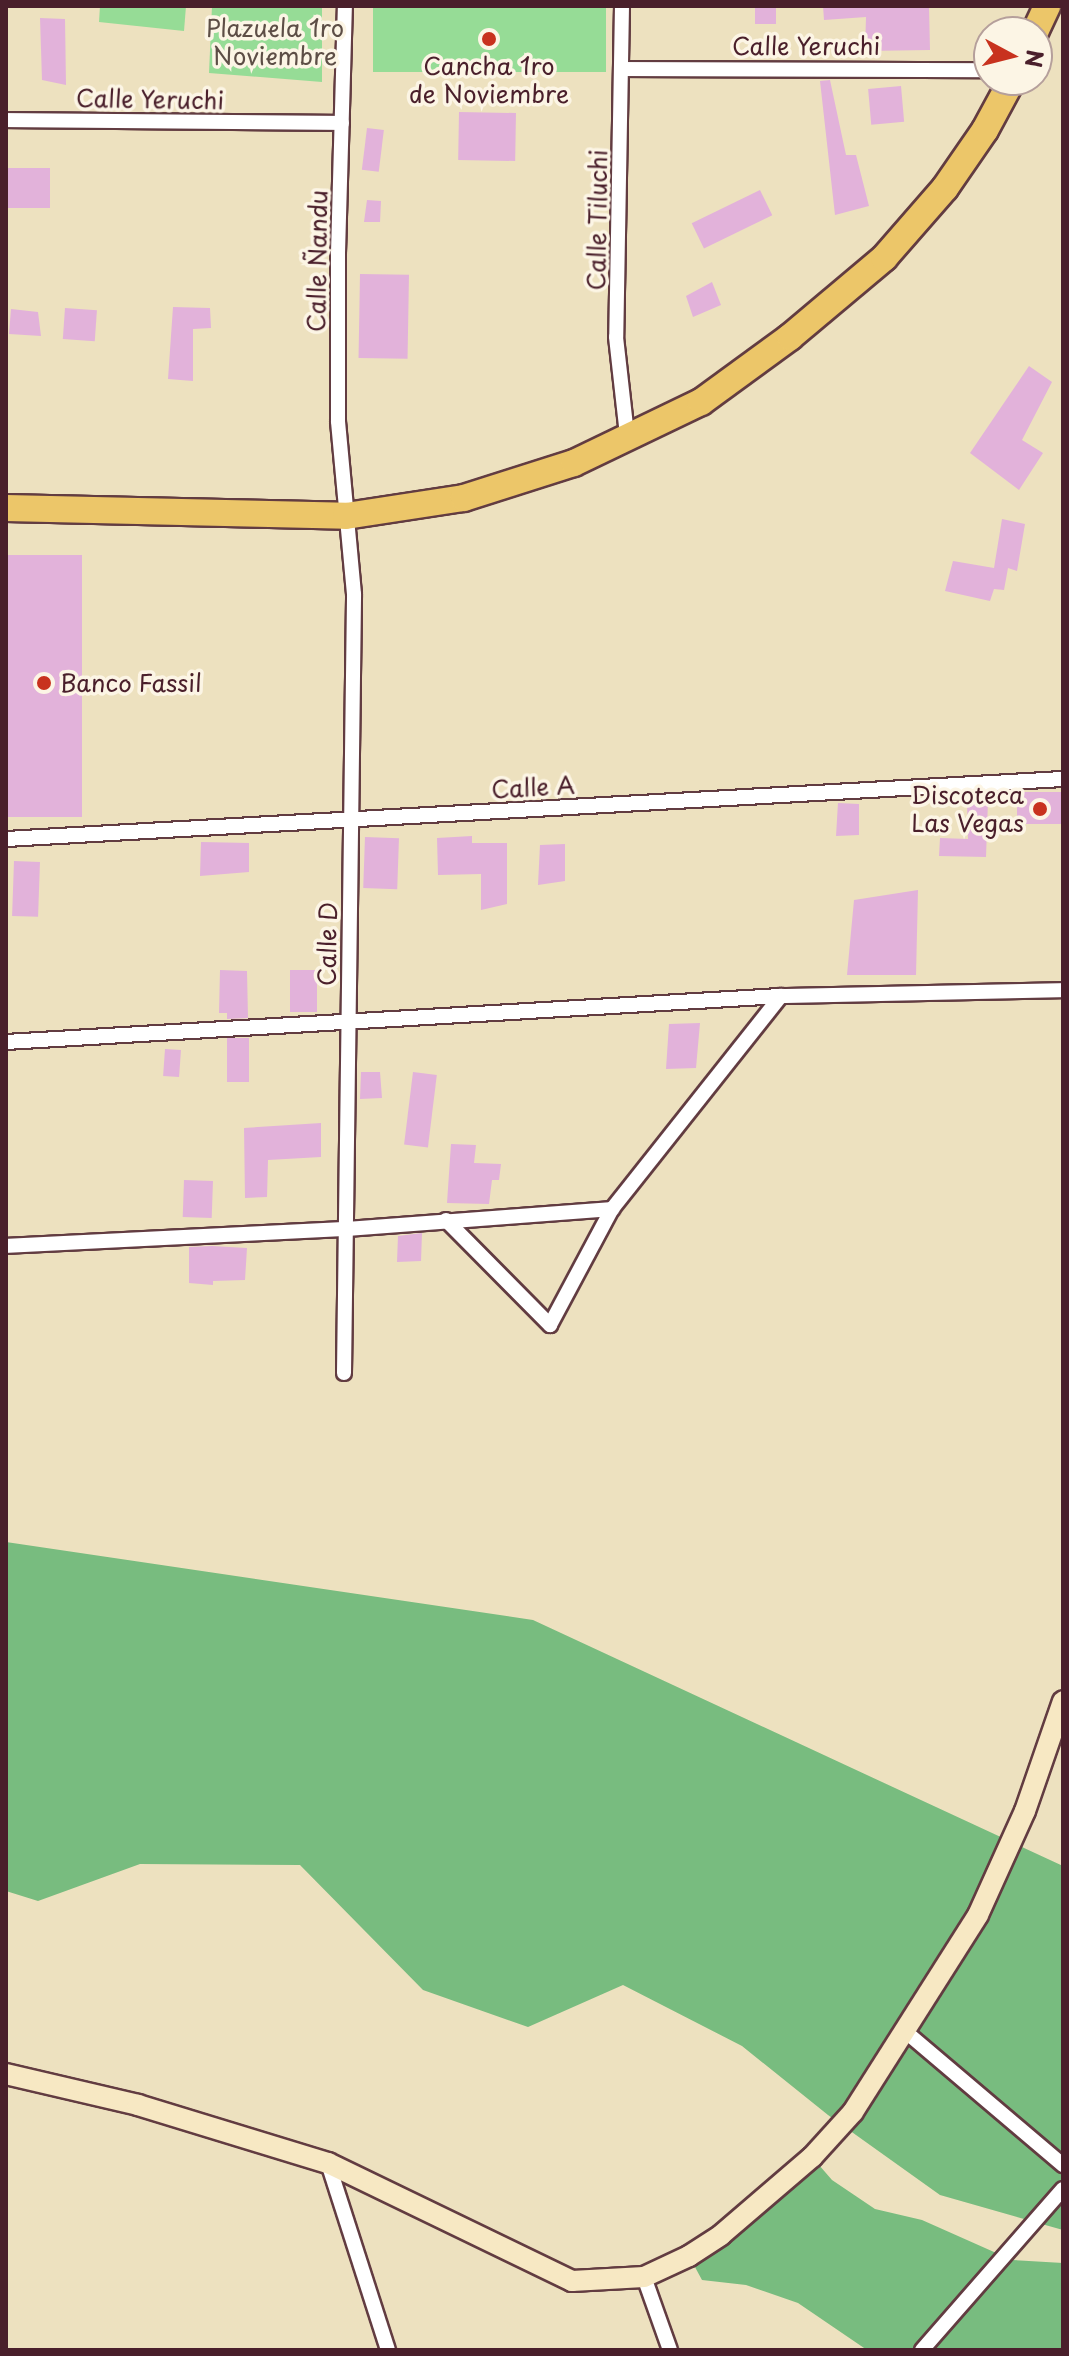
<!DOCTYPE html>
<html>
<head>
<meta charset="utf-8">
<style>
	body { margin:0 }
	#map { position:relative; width:1069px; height:2356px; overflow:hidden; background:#ede1bf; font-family:"Playpen Sans",sans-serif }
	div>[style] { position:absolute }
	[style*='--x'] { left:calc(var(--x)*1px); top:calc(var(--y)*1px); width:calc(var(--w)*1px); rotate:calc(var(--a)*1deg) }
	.green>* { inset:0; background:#96dc96; transform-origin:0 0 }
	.forest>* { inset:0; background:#78bc7f }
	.building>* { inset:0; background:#e2b2da; transform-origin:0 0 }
	.roads { filter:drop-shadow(2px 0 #623c41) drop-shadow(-2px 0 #623c41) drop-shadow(0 2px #623c41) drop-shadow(0 -2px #623c41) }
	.street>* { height:14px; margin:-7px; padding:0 7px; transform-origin:7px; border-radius:7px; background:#fff }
	.secondary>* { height:20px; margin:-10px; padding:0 10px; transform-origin:10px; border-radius:10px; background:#f7e8c3 }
	.highway>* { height:26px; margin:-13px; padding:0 13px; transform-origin:13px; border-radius:13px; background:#ecc669 }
	.dots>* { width:22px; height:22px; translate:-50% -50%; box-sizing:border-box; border:4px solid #fcf5e5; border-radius:50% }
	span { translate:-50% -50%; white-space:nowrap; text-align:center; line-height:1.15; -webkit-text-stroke:7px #fcf5e5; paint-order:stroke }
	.park-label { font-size:24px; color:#5d4e46 }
	.street-label { font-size:24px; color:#4a1f2b }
	.poi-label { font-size:24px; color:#4a1f2b }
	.left { translate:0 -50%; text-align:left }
	.right { translate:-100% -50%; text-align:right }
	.frame { position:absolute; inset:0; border:8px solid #4a1f2b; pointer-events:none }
	.north { position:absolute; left:973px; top:16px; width:80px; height:80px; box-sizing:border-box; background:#fcf5e5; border:2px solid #b59f9b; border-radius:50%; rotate:97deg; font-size:22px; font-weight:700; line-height:32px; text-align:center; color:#4a1f2b }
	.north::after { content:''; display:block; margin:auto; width:28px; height:36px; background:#c8321e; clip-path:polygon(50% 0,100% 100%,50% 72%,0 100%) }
</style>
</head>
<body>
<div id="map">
	<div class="green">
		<div style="clip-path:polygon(100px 6px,186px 6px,184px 31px,99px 22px)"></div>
		<div style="clip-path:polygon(212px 6px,322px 6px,322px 82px,209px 73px)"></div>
		<div style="left:373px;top:6px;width:233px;height:66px"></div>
	</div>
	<div class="forest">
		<div style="clip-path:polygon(6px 1542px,533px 1620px,1063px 1866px,1063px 2230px,940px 2195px,828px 2115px,742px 2046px,623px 1985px,528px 2027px,423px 1990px,300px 1865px,140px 1864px,38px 1901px,6px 1891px)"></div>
		<div style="clip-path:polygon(812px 2157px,832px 2180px,875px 2209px,922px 2220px,1012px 2260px,1063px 2263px,1063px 2350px,867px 2350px,798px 2303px,746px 2285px,702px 2280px,689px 2256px)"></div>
	</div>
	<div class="building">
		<div style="left:755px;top:6px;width:21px;height:18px"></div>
		<div style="clip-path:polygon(823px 6px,866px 6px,866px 11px,866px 6px,929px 6px,930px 50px,865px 51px,866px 17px,824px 20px)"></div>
		<div style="clip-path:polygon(40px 18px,65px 19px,66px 85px,42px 80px)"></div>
		<div style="clip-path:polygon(830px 80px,846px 155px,856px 155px,869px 206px,835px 215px,820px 81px)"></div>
		<div style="left:901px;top:86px;width:36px;height:33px;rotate:85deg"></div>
		<div style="left:459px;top:112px;width:57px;height:48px;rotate:1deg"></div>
		<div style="left:367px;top:128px;width:17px;height:42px;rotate:7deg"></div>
		<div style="left:6px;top:168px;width:44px;height:40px"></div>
		<div style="left:760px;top:190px;width:28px;height:76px;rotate:64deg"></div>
		<div style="clip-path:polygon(367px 200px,381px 201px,380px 222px,364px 222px)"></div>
		<div style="left:360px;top:274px;width:49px;height:84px;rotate:1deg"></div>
		<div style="clip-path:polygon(712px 282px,721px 305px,693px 317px,686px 296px)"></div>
		<div style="clip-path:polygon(173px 307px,210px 308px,211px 328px,193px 329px,193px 381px,168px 379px)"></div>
		<div style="left:65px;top:308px;width:32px;height:31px;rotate:4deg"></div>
		<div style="clip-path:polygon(11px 309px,38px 312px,41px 336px,9px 334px)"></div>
		<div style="clip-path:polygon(1029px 366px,1052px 382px,1022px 440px,1043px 453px,1019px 490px,970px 453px)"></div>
		<div style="clip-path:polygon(1002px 519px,1025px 524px,1017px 571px,1008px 568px,1004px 590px,994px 589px,990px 601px,945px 591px,953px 561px,994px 568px)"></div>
		<div style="left:6px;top:555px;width:76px;height:262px"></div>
		<div style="left:1063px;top:792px;width:32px;height:46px;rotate:90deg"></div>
		<div style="clip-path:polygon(988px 801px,986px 857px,939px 856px,940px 838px,968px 839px,967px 802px)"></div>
		<div style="clip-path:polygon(838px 803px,859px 804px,859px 835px,836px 836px)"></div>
		<div style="clip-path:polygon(472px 836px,472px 843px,507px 843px,507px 904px,481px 910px,481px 874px,438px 875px,437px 838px)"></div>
		<div style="left:365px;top:837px;width:34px;height:51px;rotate:2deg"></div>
		<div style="clip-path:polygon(201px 842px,249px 843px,249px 872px,200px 876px)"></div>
		<div style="clip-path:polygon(565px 844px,565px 881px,538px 885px,540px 845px)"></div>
		<div style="left:14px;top:861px;width:26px;height:55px;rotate:2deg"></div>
		<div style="clip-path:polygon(918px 890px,916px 975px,847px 975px,854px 900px)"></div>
		<div style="clip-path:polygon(220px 970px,247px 971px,248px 1018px,227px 1019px,227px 1013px,219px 1013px)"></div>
		<div style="left:290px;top:970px;width:27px;height:42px"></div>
		<div style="clip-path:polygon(700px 1023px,696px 1068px,666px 1069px,669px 1024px)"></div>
		<div style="left:249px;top:1038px;width:44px;height:22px;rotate:90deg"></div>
		<div style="left:165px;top:1049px;width:16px;height:27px;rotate:4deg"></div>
		<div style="clip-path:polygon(361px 1072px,380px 1072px,382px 1098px,360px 1099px)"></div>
		<div style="left:413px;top:1072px;width:24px;height:73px;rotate:7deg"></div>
		<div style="clip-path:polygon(321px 1123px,321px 1157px,268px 1160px,267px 1197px,245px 1198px,244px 1128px)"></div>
		<div style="clip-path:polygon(451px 1144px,476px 1145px,474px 1163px,501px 1164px,499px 1180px,492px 1180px,489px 1204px,447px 1203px)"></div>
		<div style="left:184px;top:1180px;width:29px;height:37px;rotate:2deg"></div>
		<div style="clip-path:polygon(422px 1233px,421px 1261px,397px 1262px,398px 1236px)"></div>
		<div style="clip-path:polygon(212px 1246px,247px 1248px,245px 1280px,213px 1281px,213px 1285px,189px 1283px,189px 1247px)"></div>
	</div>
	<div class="roads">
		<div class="street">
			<div style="--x:622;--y:6;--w:331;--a:91"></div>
			<div style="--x:616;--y:337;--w:99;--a:83.6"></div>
			<div style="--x:622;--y:69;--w:367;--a:0.2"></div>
			<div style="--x:6;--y:120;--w:336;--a:0.5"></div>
			<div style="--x:6;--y:839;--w:1059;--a:-3.25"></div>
			<div style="--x:6;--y:1042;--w:776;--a:-3.4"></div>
			<div style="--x:781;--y:996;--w:282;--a:-1.2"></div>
			<div style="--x:446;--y:1220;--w:148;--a:45.3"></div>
			<div style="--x:550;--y:1325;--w:132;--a:-61.9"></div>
			<div style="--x:612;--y:1209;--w:272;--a:-51.6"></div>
			<div style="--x:6;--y:1246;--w:341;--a:-2.9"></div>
			<div style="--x:347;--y:1229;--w:266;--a:-4.3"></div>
			<div style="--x:344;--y:1373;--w:779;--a:-89.26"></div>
			<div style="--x:354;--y:594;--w:174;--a:-95.3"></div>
			<div style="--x:338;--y:421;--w:168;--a:-90"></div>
			<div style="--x:338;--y:253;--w:247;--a:-88.4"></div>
			<div style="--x:906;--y:2032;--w:206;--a:40.3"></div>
			<div style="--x:328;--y:2163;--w:196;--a:72.2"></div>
			<div style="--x:644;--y:2277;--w:77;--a:70.4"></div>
			<div style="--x:922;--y:2350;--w:214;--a:-48.8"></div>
		</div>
		<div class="secondary">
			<div style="--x:6;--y:2074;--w:136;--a:13.2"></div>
			<div style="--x:138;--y:2105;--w:199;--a:17"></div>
			<div style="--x:328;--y:2163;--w:271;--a:25.8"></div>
			<div style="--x:572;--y:2281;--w:72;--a:-3.2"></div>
			<div style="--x:644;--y:2277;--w:50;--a:-25"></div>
			<div style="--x:689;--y:2256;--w:38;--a:-33"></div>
			<div style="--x:721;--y:2235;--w:120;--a:-40.6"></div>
			<div style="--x:812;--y:2157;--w:61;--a:-47.7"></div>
			<div style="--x:853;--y:2112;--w:233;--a:-57.6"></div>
			<div style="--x:978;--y:1915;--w:114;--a:-65.7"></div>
			<div style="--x:1025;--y:1811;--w:116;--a:-70.9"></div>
		</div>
		<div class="highway">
			<div style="--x:1035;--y:32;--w:29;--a:-65"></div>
			<div style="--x:6;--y:508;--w:340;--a:1.3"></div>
			<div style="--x:346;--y:516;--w:119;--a:-8.7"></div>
			<div style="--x:464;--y:498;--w:115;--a:-17.7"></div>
			<div style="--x:574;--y:463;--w:141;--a:-25.7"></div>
			<div style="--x:701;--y:402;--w:110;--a:-36.1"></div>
			<div style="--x:790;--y:337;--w:123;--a:-40"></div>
			<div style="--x:884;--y:258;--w:93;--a:-48.9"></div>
			<div style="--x:945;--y:188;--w:70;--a:-55.4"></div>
			<div style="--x:985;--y:130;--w:57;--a:-61.6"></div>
		</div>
	</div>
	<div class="dots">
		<div style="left:489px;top:39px;background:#c8321e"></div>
		<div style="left:44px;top:683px;background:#c8321e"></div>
		<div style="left:1040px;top:809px;background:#c8321e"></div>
	</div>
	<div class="park-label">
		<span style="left:275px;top:42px">Plazuela 1ro<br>Noviembre</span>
	</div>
	<div class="street-label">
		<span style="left:806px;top:46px">Calle Yeruchi</span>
		<span style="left:150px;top:99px;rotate:1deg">Calle Yeruchi</span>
		<span style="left:597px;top:220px;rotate:-89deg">Calle Tiluchi</span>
		<span style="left:317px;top:261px;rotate:-89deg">Calle Ñandu</span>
		<span style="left:533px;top:787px;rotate:-3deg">Calle A</span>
		<span style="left:327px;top:944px;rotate:-89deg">Calle D</span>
	</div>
	<div class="poi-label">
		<span style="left:489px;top:80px">Cancha 1ro<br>de Noviembre</span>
		<span class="left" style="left:60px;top:683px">Banco Fassil</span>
		<span class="right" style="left:1024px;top:809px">Discoteca<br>Las Vegas</span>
	</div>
	<div class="frame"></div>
	<div class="north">N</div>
</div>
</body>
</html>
